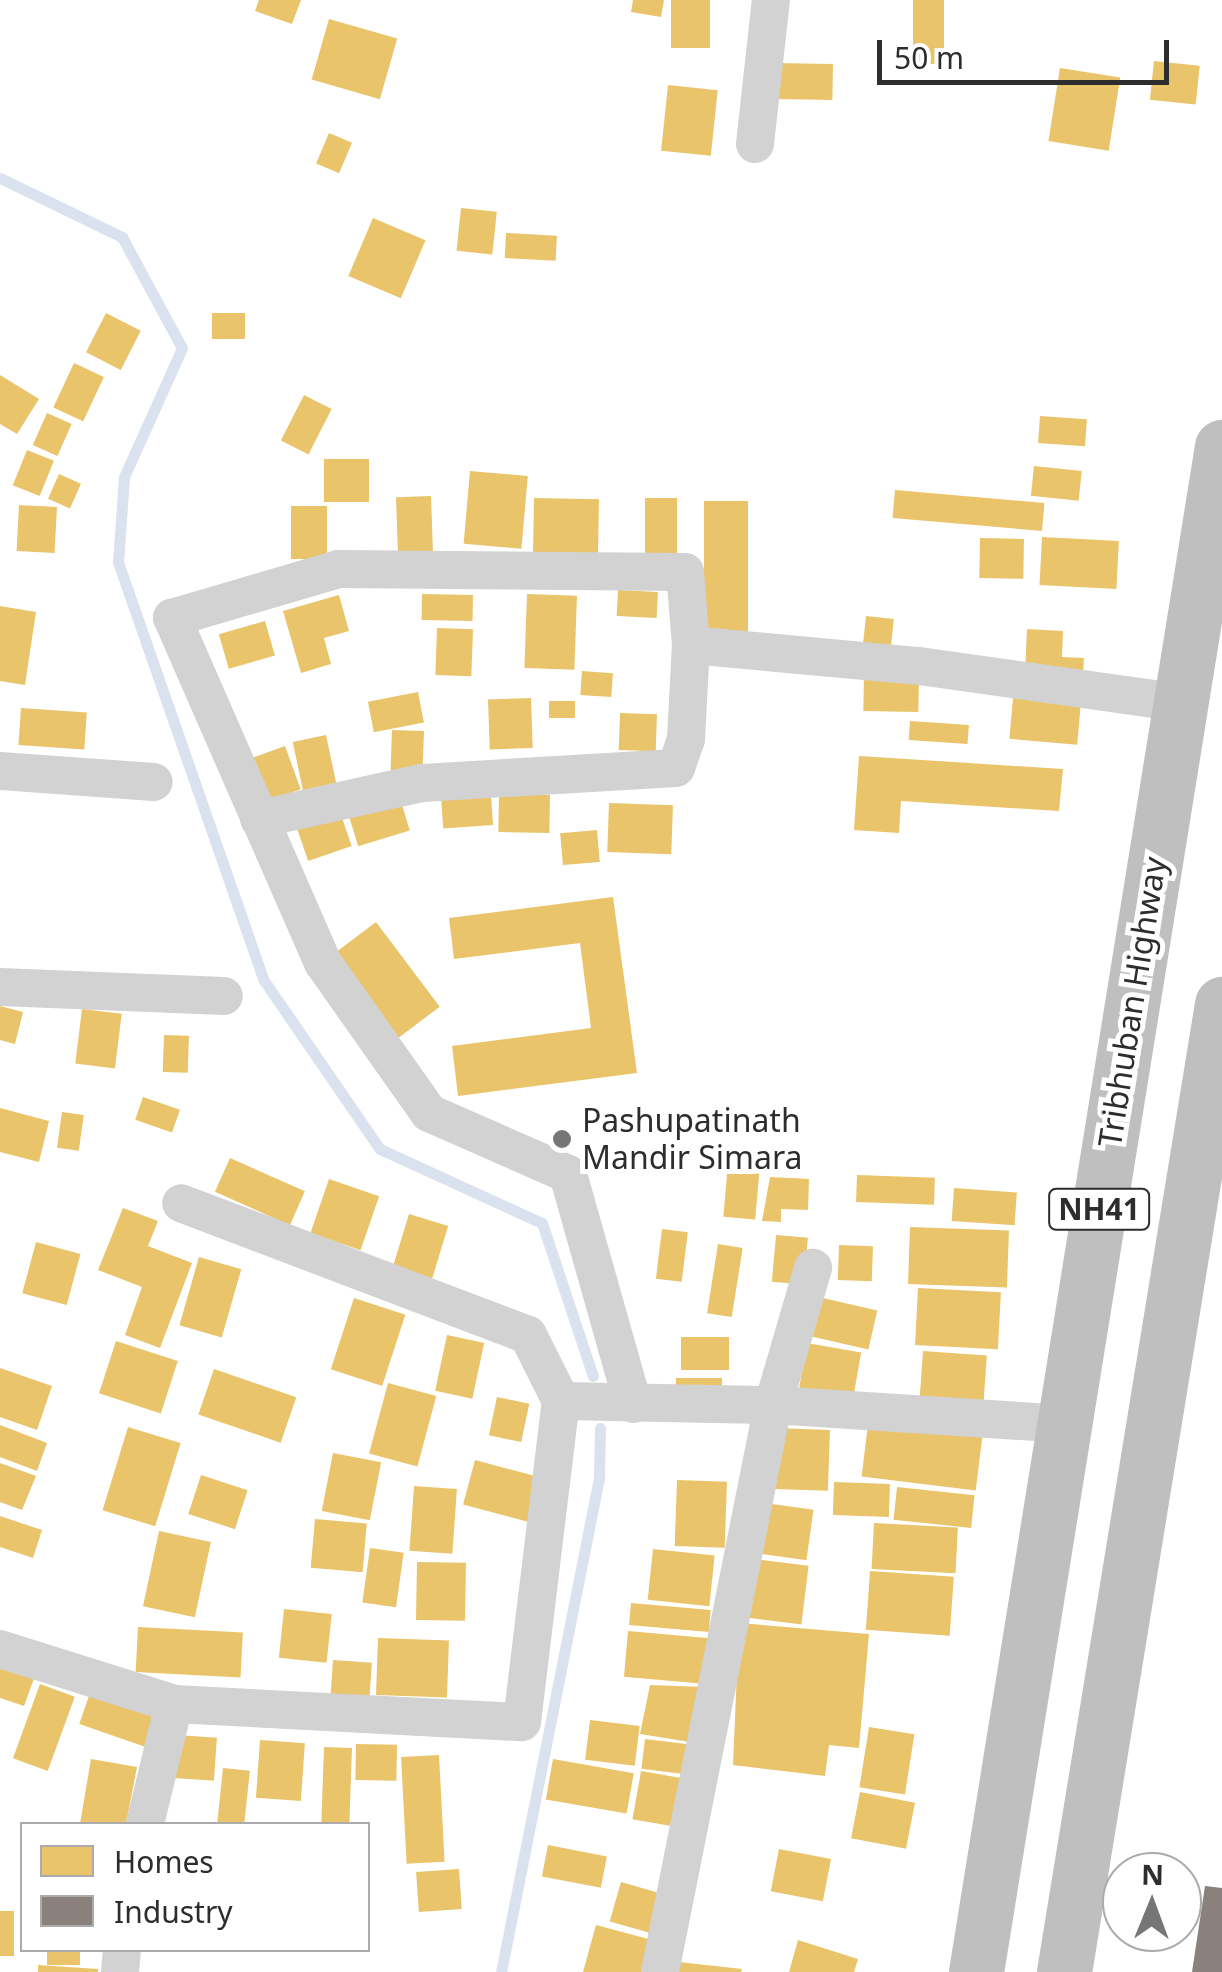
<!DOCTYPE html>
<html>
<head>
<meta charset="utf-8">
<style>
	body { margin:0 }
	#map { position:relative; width:1222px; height:1972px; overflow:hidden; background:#fff; font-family:"Noto Sans",sans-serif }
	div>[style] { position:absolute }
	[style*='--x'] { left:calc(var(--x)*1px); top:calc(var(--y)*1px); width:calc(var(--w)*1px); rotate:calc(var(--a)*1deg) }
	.homes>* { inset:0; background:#e9c46a; transform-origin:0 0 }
	.industry>* { inset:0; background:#8a817c }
	.stream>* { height:11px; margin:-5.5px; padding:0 5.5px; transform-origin:5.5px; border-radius:5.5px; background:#d9e2ee }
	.street>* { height:38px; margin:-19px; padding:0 19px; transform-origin:19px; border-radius:19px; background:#d2d2d2 }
	.highway>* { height:55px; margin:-27.5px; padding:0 27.5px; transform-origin:27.5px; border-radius:27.5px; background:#bfbfbf }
	.dots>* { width:28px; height:28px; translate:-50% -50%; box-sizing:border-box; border:5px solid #fff; border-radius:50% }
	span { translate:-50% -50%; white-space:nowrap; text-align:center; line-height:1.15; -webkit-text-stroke:10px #fff; paint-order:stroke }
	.shield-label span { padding:2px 8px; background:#fff; border:2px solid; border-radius:8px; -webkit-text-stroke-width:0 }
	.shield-label { font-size:30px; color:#2d2d2d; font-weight:700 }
	.street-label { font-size:32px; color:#2d2d2d }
	.poi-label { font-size:32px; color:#2d2d2d }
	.left { translate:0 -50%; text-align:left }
	.legend { position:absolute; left:20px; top:1822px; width:350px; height:130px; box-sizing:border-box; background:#fff; border:2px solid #ababab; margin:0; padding:12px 18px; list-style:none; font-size:30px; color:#2d2d2d }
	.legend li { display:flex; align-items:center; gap:20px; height:50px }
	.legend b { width:50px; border:2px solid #ababab }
	.north { position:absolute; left:1102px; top:1852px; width:100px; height:100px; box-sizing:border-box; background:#fff; border:2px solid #ababab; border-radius:50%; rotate:1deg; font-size:28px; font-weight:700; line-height:40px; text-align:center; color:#2d2d2d }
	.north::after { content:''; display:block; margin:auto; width:35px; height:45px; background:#767676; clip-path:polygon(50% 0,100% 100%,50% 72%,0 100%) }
	.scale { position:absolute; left:877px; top:40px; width:292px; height:45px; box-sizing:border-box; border:5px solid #2d2d2d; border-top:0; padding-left:12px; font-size:30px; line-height:35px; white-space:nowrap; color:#2d2d2d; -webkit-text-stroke:8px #fff; paint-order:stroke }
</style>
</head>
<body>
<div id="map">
	<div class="homes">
		<div style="clip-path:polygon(259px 0,301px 0,292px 24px,255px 11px)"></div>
		<div style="clip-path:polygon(633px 0,664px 0,661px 17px,631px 12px)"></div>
		<div style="left:671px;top:0;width:39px;height:48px"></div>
		<div style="left:913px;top:0;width:31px;height:64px"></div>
		<div style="left:329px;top:19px;width:71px;height:63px;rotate:16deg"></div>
		<div style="left:1154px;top:61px;width:46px;height:39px;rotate:6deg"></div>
		<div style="left:774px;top:63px;width:59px;height:36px;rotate:1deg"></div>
		<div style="left:1060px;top:68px;width:61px;height:74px;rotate:9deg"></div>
		<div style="left:668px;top:85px;width:50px;height:66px;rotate:6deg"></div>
		<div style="left:329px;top:133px;width:25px;height:33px;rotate:23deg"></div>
		<div style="left:461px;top:208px;width:36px;height:43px;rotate:6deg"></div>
		<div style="left:373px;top:218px;width:57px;height:63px;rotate:23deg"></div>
		<div style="left:506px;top:233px;width:51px;height:25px;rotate:3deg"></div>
		<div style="left:106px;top:313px;width:39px;height:44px;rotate:27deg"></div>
		<div style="left:212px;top:313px;width:33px;height:26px"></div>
		<div style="left:74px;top:363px;width:33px;height:49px;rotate:25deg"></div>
		<div style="clip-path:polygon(0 375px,39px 399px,17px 434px,0 424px)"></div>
		<div style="left:304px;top:395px;width:31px;height:51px;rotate:27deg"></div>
		<div style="left:47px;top:413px;width:27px;height:35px;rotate:24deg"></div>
		<div style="left:1040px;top:416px;width:47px;height:27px;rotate:4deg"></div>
		<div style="left:27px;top:450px;width:29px;height:38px;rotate:22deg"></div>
		<div style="left:324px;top:459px;width:45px;height:43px"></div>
		<div style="left:1034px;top:466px;width:48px;height:30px;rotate:6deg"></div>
		<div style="left:470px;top:471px;width:58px;height:73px;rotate:5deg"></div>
		<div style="left:59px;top:474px;width:24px;height:27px;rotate:24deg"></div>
		<div style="left:895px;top:490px;width:150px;height:28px;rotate:5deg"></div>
		<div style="left:431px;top:496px;width:65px;height:35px;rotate:88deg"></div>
		<div style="left:534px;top:498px;width:65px;height:55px;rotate:1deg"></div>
		<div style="left:645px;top:498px;width:32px;height:55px"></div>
		<div style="left:704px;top:501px;width:44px;height:132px"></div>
		<div style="left:19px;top:505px;width:38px;height:46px;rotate:3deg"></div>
		<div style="left:291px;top:506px;width:36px;height:53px"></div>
		<div style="left:1042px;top:537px;width:77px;height:48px;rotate:3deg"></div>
		<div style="left:980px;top:538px;width:44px;height:40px;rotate:1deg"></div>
		<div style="left:618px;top:590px;width:40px;height:26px;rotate:3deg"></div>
		<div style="left:422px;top:594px;width:51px;height:26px;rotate:1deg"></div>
		<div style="left:527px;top:594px;width:50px;height:74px;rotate:2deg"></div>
		<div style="clip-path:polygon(339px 595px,349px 631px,324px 638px,331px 664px,301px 673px,283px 611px)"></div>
		<div style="clip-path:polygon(0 606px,36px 612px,25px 685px,0 681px)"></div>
		<div style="left:866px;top:616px;width:28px;height:32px;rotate:6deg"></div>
		<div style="left:265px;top:621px;width:36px;height:48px;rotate:74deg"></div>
		<div style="left:437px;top:628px;width:36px;height:47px;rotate:2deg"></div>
		<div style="clip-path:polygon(1027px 629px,1063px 631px,1062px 657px,1084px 658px,1083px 675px,1025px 673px)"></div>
		<div style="left:582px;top:671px;width:31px;height:24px;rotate:4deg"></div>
		<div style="left:864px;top:674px;width:55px;height:37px;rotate:1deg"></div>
		<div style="left:418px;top:692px;width:31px;height:51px;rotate:79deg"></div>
		<div style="left:531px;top:698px;width:50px;height:43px;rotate:88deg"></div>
		<div style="left:1013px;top:698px;width:68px;height:41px;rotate:5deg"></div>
		<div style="left:549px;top:701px;width:26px;height:17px"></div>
		<div style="left:21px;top:708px;width:66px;height:37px;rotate:4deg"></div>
		<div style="left:620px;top:713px;width:37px;height:37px;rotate:2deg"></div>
		<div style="left:910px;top:721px;width:59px;height:19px;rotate:4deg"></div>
		<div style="left:392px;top:730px;width:32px;height:41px;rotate:2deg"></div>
		<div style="left:326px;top:735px;width:49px;height:34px;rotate:78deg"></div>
		<div style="left:285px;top:746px;width:46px;height:37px;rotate:70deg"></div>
		<div style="clip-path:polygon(859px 756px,1063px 769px,1059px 811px,901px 801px,899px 833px,854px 830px)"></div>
		<div style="left:499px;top:794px;width:51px;height:38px;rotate:1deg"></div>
		<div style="left:399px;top:795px;width:37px;height:54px;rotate:73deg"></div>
		<div style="left:491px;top:795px;width:30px;height:50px;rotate:86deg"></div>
		<div style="left:609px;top:803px;width:64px;height:49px;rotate:2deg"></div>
		<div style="left:340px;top:812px;width:36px;height:46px;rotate:71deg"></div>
		<div style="left:597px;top:830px;width:32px;height:37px;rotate:85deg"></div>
		<div style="clip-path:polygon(613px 897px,637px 1073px,458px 1096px,452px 1046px,591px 1028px,580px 943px,454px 959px,449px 918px)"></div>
		<div style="left:376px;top:922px;width:106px;height:54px;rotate:53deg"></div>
		<div style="clip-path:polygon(0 1006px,23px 1012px,15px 1044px,0 1040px)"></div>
		<div style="left:82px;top:1009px;width:40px;height:55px;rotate:7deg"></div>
		<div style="left:164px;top:1035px;width:25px;height:37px;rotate:2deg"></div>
		<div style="left:143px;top:1097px;width:39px;height:24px;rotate:19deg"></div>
		<div style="clip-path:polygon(0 1108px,49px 1121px,39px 1162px,0 1152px)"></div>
		<div style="left:62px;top:1112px;width:22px;height:36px;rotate:8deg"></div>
		<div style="left:729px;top:1152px;width:32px;height:65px;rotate:5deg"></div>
		<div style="left:230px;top:1158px;width:82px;height:37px;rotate:24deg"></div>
		<div style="left:857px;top:1175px;width:78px;height:27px;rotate:2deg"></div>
		<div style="clip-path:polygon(770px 1177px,809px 1179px,808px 1210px,781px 1209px,781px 1222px,762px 1221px)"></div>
		<div style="left:329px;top:1179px;width:53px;height:57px;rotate:19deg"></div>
		<div style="left:954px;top:1188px;width:63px;height:33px;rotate:4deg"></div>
		<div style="clip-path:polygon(123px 1208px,158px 1221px,148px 1246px,192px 1263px,160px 1348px,125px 1335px,142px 1287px,98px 1270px)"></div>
		<div style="left:409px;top:1214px;width:41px;height:63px;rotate:17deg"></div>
		<div style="left:910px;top:1227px;width:99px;height:57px;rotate:2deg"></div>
		<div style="left:662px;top:1229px;width:26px;height:50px;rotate:7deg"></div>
		<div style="left:776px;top:1235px;width:32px;height:47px;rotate:5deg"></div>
		<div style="left:36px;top:1242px;width:46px;height:53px;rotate:15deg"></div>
		<div style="left:718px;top:1244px;width:25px;height:70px;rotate:9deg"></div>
		<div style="left:839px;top:1245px;width:34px;height:35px;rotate:2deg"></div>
		<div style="left:199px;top:1257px;width:44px;height:71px;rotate:16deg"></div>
		<div style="left:918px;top:1288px;width:83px;height:57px;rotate:3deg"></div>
		<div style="left:814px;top:1296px;width:65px;height:40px;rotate:13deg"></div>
		<div style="left:354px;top:1298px;width:54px;height:75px;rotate:18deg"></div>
		<div style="left:447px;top:1335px;width:38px;height:57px;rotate:12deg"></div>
		<div style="left:729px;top:1337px;width:33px;height:48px;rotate:90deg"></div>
		<div style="left:116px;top:1341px;width:65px;height:55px;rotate:18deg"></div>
		<div style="left:807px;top:1343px;width:55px;height:50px;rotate:10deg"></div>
		<div style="left:923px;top:1351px;width:64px;height:57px;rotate:4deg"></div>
		<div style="clip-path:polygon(0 1368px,52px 1386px,37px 1430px,0 1417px)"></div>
		<div style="left:214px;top:1369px;width:87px;height:48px;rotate:19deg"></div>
		<div style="left:676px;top:1378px;width:46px;height:19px"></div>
		<div style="left:388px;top:1383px;width:50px;height:73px;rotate:15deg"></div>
		<div style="left:497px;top:1397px;width:33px;height:39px;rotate:12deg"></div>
		<div style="left:869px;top:1416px;width:115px;height:61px;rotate:7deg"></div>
		<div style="clip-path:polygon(0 1425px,47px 1443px,37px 1471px,0 1457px)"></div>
		<div style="left:128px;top:1427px;width:55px;height:87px;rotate:17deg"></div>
		<div style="left:776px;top:1428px;width:54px;height:61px;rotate:2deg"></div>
		<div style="left:333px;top:1453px;width:49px;height:59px;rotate:11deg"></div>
		<div style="left:475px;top:1460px;width:67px;height:46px;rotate:15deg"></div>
		<div style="clip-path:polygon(0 1463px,36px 1476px,22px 1510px,0 1502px)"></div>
		<div style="left:201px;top:1475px;width:49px;height:41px;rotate:18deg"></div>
		<div style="left:677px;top:1480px;width:50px;height:66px;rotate:2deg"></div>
		<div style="left:834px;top:1482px;width:56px;height:33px;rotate:2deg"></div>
		<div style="left:414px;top:1486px;width:43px;height:65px;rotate:4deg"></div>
		<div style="left:897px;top:1487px;width:78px;height:33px;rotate:6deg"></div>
		<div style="left:765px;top:1503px;width:49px;height:51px;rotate:8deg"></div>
		<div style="clip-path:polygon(0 1516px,42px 1530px,33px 1558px,0 1547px)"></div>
		<div style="left:315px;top:1519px;width:52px;height:49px;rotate:5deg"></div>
		<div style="left:874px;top:1523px;width:84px;height:46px;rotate:3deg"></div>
		<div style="left:159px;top:1531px;width:53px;height:77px;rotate:12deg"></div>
		<div style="left:370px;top:1548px;width:34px;height:55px;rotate:8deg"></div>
		<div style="left:653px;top:1549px;width:62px;height:51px;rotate:6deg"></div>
		<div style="left:753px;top:1559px;width:56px;height:59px;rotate:7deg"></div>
		<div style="left:417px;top:1562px;width:49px;height:58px;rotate:1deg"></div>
		<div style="left:870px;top:1571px;width:84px;height:59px;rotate:4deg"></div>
		<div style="left:631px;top:1603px;width:80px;height:22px;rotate:5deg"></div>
		<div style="left:284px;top:1609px;width:48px;height:49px;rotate:6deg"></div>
		<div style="clip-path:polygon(739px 1623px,869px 1634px,859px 1748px,829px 1745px,825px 1776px,733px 1765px)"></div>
		<div style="left:138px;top:1627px;width:105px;height:45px;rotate:3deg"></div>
		<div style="left:628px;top:1631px;width:82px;height:46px;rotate:5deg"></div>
		<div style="left:378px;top:1638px;width:71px;height:57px;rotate:2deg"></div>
		<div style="left:333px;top:1660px;width:39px;height:40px;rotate:4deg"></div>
		<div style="clip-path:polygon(0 1661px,36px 1673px,24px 1706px,0 1698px)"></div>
		<div style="left:40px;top:1684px;width:37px;height:79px;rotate:20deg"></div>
		<div style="clip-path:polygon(650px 1685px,704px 1687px,696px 1743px,640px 1734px)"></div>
		<div style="left:91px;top:1690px;width:71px;height:36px;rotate:19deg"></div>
		<div style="left:590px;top:1720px;width:50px;height:40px;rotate:7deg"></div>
		<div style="left:869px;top:1727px;width:46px;height:61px;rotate:9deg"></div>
		<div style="left:177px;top:1735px;width:40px;height:43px;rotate:4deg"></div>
		<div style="left:645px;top:1739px;width:48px;height:30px;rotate:7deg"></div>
		<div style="left:260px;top:1740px;width:45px;height:58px;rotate:4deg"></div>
		<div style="left:356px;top:1744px;width:41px;height:36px;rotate:1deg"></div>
		<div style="left:324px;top:1747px;width:28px;height:77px;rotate:2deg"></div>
		<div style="left:439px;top:1755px;width:107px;height:38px;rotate:87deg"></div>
		<div style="clip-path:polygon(91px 1759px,137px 1767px,126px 1824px,80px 1824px)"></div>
		<div style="left:553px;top:1759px;width:82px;height:41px;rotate:10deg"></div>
		<div style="left:223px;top:1768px;width:27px;height:56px;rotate:6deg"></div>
		<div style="left:641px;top:1771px;width:51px;height:49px;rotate:10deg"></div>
		<div style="left:860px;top:1792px;width:56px;height:47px;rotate:11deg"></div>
		<div style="left:548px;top:1845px;width:60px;height:32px;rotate:11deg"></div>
		<div style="left:779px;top:1849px;width:53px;height:43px;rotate:11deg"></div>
		<div style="left:459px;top:1869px;width:40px;height:43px;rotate:86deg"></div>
		<div style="left:621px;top:1882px;width:47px;height:41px;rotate:16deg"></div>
		<div style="left:0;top:1911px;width:14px;height:45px"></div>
		<div style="clip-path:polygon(596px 1925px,656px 1941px,648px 1972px,583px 1972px)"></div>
		<div style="clip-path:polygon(798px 1940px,858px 1959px,854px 1972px,789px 1972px)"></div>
		<div style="left:47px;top:1950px;width:33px;height:15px"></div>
		<div style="clip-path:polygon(670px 1961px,742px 1969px,741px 1972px,669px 1972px)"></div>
		<div style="clip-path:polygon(38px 1965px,98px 1969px,98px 1972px,38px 1972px)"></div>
	</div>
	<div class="industry">
		<div style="clip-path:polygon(1205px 1886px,1222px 1888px,1222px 1972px,1192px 1972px)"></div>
	</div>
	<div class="stream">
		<div style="--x:0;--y:178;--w:136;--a:25.8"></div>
		<div style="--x:122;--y:237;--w:126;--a:61.6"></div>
		<div style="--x:182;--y:348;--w:141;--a:114.2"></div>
		<div style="--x:124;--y:477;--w:85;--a:94"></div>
		<div style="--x:118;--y:562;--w:441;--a:70.8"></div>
		<div style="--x:263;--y:979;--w:206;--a:55.5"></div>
		<div style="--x:380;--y:1149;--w:178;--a:24.6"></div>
		<div style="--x:542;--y:1223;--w:161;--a:71.6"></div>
		<div style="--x:501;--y:1972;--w:504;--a:-78.78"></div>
		<div style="--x:599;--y:1478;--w:50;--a:-88.9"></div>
	</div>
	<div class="street">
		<div style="--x:755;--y:144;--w:145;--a:-83.7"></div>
		<div style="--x:0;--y:771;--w:154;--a:4.1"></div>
		<div style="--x:259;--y:819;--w:167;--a:-12.5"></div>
		<div style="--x:422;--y:783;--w:254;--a:-3.4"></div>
		<div style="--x:676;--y:768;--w:31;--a:-71"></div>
		<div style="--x:686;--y:739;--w:94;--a:-87"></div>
		<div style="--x:0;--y:987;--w:224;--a:2.3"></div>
		<div style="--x:561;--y:1401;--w:212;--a:1.1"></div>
		<div style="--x:773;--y:1405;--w:143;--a:-73.7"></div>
		<div style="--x:633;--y:1404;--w:239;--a:-105.8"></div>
		<div style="--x:568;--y:1174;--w:152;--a:-156.3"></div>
		<div style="--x:429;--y:1113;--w:184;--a:-125.2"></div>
		<div style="--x:323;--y:963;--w:377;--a:-113.6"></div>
		<div style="--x:172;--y:618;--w:173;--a:-16.4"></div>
		<div style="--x:338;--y:569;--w:347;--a:0.5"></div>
		<div style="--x:685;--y:572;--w:73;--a:85.3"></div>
		<div style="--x:691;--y:645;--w:229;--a:5.3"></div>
		<div style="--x:919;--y:666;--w:265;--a:8"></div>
		<div style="--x:0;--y:1649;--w:182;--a:17.5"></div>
		<div style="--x:174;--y:1704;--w:348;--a:3"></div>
		<div style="--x:522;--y:1722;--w:323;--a:-83.1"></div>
		<div style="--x:561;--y:1401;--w:74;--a:-116.6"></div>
		<div style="--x:528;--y:1335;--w:371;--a:-159.2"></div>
		<div style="--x:145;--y:1824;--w:123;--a:-76.4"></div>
		<div style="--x:120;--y:1972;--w:22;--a:-85"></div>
		<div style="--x:660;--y:1972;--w:578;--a:-78.73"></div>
		<div style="--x:773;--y:1405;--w:292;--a:3.7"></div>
	</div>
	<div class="highway">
		<div style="--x:976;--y:1972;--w:1545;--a:-80.84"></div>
		<div style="--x:1064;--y:1972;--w:981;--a:-80.73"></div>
	</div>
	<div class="dots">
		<div style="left:562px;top:1139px;background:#767676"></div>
	</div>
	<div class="shield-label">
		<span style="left:1099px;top:1209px">NH41</span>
	</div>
	<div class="street-label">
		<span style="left:1132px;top:1002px;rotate:-81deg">Tribhuban Highway</span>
	</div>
	<div class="poi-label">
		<span class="left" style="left:582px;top:1139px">Pashupatinath<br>Mandir Simara</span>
	</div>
	<ul class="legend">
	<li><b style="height:28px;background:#e9c46a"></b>Homes</li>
	<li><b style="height:28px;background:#8a817c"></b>Industry</li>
	</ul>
	<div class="north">N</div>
	<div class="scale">50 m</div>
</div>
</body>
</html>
